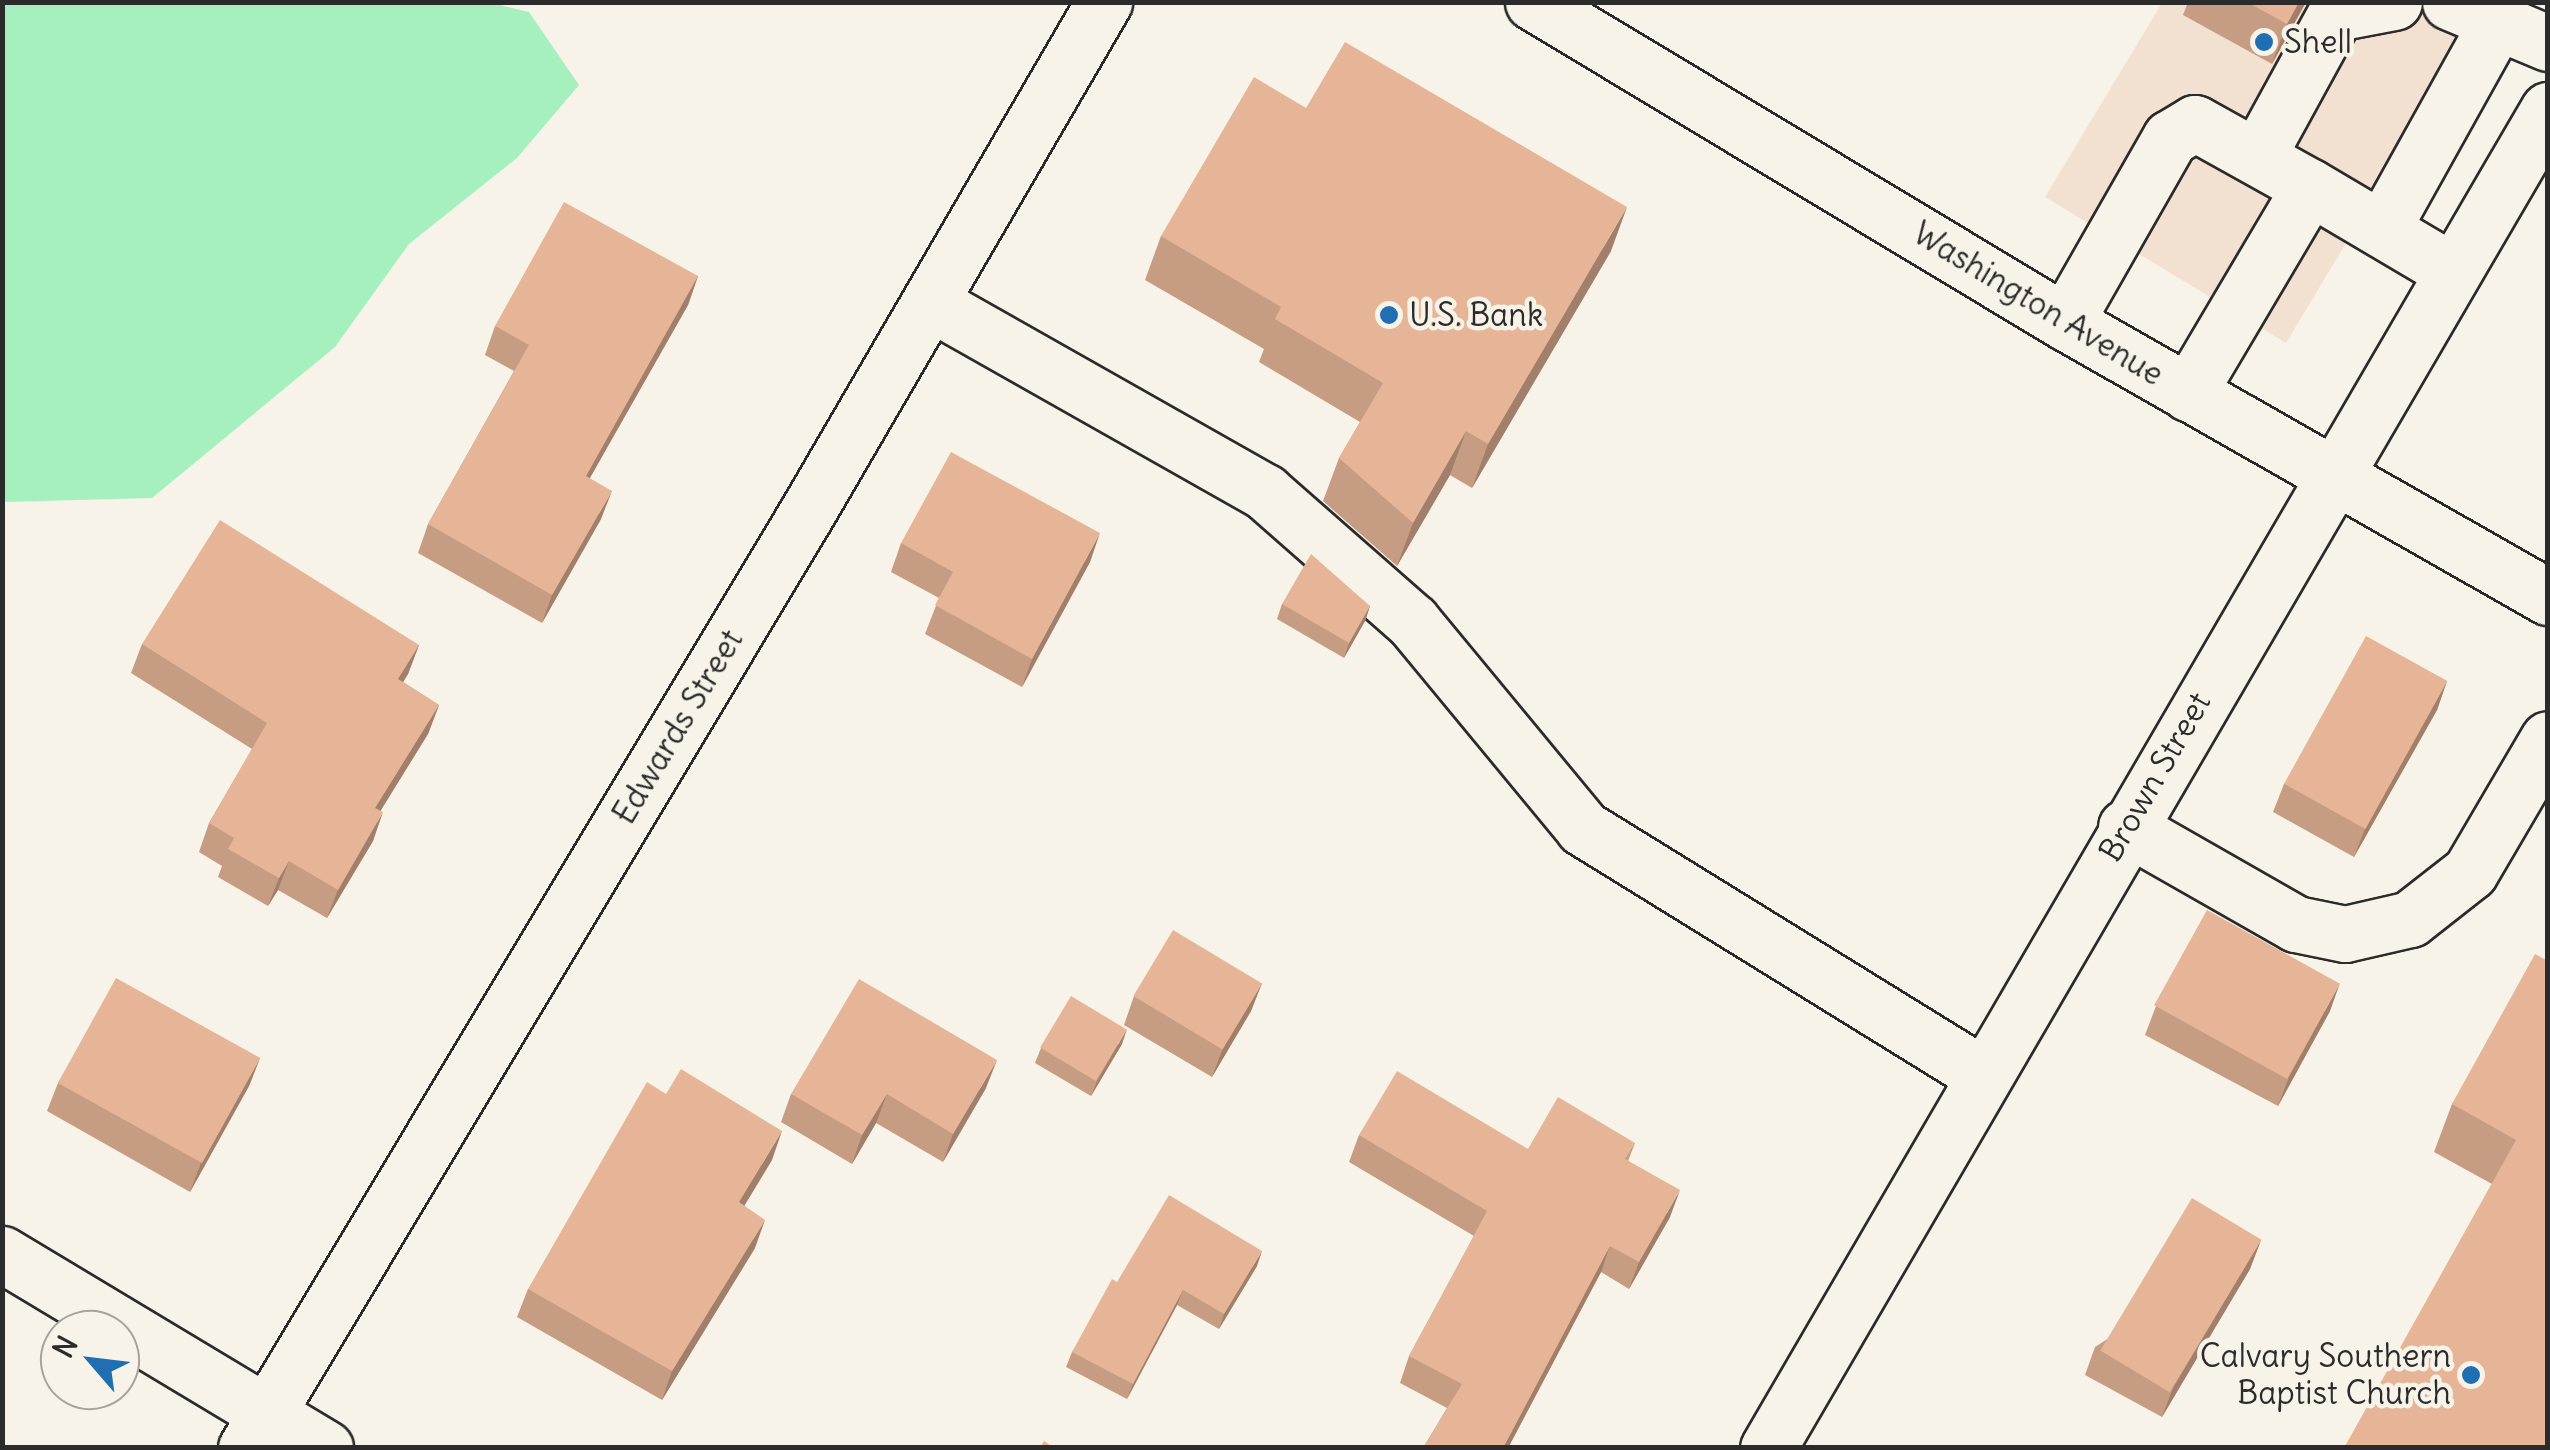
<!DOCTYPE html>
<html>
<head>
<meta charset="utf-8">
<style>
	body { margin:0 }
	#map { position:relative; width:2550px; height:1450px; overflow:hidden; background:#f7f3e8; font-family:Delius,sans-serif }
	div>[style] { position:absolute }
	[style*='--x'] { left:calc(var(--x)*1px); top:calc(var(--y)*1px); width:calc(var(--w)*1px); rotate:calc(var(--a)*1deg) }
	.built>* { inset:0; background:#f2e0d0 }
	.green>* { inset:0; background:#a6f0bf }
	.roads { filter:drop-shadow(2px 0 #2b2b2b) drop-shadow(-2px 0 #2b2b2b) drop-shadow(0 2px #2b2b2b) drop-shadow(0 -2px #2b2b2b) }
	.minor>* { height:55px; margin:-27.5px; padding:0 27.5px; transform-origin:27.5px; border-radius:27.5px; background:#f7f3e8 }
	.major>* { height:55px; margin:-27.5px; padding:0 27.5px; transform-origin:27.5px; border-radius:27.5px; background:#f7f3e8 }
	.wall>* { inset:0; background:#c69c82 }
	.shaded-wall>* { inset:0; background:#a17f6a }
	.building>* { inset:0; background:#e6b597; transform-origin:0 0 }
	.dots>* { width:28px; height:28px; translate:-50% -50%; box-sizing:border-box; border:5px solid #f7f3e8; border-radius:50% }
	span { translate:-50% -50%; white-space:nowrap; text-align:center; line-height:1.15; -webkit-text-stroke:9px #f7f3e8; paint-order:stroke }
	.poi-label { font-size:32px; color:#2b2b2b }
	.left { translate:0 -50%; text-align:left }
	.right { translate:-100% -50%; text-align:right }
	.street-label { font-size:32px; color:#2b2b2b }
	.frame { position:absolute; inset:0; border:5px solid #2b2b2b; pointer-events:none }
	.north { position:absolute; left:40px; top:1310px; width:100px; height:100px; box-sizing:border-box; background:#f7f3e8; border:2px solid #a5a39c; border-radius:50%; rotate:298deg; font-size:28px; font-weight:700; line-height:40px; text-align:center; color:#2b2b2b }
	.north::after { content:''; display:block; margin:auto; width:35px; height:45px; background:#1f6fb2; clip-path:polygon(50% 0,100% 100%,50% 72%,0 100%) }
</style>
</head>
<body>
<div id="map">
	<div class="built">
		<div style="clip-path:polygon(2162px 3px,2490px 3px,2286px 343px,2045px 197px)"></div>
	</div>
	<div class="green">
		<div style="clip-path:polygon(492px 3px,529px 12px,579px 85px,517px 158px,409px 244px,335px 347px,152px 498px,3px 502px,3px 3px)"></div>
	</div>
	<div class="roads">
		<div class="minor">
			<div style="--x:2450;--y:2;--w:106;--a:22.7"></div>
			<div style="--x:2257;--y:157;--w:164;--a:-61.3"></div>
			<div style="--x:2336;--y:13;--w:59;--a:-10.7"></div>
			<div style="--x:2382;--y:229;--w:237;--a:-60.9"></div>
			<div style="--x:931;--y:303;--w:384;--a:29.5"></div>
			<div style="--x:1265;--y:492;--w:196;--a:41.3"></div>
			<div style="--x:1412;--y:621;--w:268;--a:50.4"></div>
			<div style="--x:1583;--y:828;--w:469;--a:31.7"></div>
			<div style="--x:2065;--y:322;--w:212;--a:-60.3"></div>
			<div style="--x:2170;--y:138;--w:29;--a:-31"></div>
			<div style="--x:2195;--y:123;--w:132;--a:29.1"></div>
			<div style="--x:2188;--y:393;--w:239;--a:-59.4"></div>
			<div style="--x:2310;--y:187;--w:165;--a:30.6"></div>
			<div style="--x:2126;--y:827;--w:196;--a:29.7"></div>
			<div style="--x:2296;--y:924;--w:50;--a:11.5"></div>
			<div style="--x:2345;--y:934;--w:67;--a:-13"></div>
			<div style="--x:2410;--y:919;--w:76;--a:-38.1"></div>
			<div style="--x:2470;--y:872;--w:154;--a:-59.6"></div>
			<div style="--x:2;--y:1254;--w:377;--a:31"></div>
			<div style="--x:246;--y:1448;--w:1087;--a:-59.05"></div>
			<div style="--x:805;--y:516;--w:595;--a:-59.81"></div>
			<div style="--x:1768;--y:1448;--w:1549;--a:-59.76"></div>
		</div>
		<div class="major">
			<div style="--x:1533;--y:2;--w:621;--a:31.03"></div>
			<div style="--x:2065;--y:322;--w:556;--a:29.66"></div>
		</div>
	</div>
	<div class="wall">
		<div style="clip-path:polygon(2188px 2px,2306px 2px,2272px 64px,2183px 15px)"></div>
		<div style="clip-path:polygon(1306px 108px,1611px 251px,1472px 488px,1450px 475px,1397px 566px,1323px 501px,1339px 458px,1360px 422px,1259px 362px,1264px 349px,1145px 280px,1161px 236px)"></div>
		<div style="clip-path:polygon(698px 276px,688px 305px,590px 478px,601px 519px,542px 623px,418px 553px,428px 524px,514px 371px,485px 355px,495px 326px)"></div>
		<div style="clip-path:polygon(901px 543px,1090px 562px,1022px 687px,925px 634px,939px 598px,891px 572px)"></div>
		<div style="clip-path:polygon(1282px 604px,1370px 606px,1365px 621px,1344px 658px,1277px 619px)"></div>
		<div style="clip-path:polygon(142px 644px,419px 645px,408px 674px,403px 682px,439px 705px,428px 734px,380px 811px,373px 841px,327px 918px,278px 890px,268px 906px,218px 877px,222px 866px,199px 852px,209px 823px,252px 749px,131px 673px)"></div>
		<div style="clip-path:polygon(2447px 681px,2437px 710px,2354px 857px,2273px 812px,2284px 784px)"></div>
		<div style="clip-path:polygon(2548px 961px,2548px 1448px,2492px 1184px,2434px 1152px,2452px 1104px)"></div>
		<div style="clip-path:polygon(1262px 983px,1251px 1011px,1212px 1077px,1124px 1025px,1134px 996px)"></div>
		<div style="clip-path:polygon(2156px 1006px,2330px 1011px,2278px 1106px,2145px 1035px)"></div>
		<div style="clip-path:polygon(1122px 1044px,1091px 1096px,1035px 1063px,1041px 1048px)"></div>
		<div style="clip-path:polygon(260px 1058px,249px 1086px,190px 1192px,47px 1111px,58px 1083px)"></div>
		<div style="clip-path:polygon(986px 1088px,943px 1162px,876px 1123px,852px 1164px,781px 1122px,791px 1094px)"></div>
		<div style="clip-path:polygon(1359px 1135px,1528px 1149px,1635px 1143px,1628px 1161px,1670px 1217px,1629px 1289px,1601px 1272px,1508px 1448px,1423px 1448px,1447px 1408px,1400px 1383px,1409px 1356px,1474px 1236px,1349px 1162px)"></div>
		<div style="clip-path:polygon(772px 1160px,744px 1206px,755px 1248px,662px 1400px,517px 1317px,528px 1289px)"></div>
		<div style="clip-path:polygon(2261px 1240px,2250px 1269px,2162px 1417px,2085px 1375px,2095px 1347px)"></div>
		<div style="clip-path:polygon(1257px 1266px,1219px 1329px,1177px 1305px,1127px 1399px,1066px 1367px,1072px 1352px,1117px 1282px)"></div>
	</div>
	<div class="shaded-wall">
		<div style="clip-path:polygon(2299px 2px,2306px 2px,2272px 64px,2287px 24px)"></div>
		<div style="clip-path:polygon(1627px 207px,1611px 251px,1472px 488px,1488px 444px)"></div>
		<div style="clip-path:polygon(698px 276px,688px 305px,575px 504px,586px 476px)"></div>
		<div style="clip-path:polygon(1466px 431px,1450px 475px,1397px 566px,1413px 523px)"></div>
		<div style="clip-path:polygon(612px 491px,601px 519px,542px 623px,552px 595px)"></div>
		<div style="clip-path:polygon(1100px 533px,1090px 562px,1022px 687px,1032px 659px)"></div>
		<div style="clip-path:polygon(1370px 606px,1365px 621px,1344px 658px,1349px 643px)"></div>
		<div style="clip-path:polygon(419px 645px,408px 674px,387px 708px,398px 679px)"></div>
		<div style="clip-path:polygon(2447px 681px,2437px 710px,2354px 857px,2365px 829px)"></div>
		<div style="clip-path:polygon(439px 705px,428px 734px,365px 836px,375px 808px)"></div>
		<div style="clip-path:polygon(383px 812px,373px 841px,327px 918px,338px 890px)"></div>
		<div style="clip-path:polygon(289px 861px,278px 890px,268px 906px,279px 878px)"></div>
		<div style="clip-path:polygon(1262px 983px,1251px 1011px,1212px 1077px,1223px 1048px)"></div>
		<div style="clip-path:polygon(2340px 983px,2330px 1011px,2278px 1106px,2289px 1077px)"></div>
		<div style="clip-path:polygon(1127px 1029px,1122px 1044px,1091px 1096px,1097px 1081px)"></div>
		<div style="clip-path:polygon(260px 1058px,249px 1086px,190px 1192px,201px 1163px)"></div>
		<div style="clip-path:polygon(997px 1060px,986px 1088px,943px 1162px,953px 1134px)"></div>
		<div style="clip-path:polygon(887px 1094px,876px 1123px,852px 1164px,862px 1135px)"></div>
		<div style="clip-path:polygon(782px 1131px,772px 1160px,729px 1231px,739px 1202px)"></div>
		<div style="clip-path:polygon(1680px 1190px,1670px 1217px,1629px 1289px,1639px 1262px)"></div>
		<div style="clip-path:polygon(765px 1220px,755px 1248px,662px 1400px,672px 1371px)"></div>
		<div style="clip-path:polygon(2261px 1240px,2250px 1269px,2162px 1417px,2173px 1388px)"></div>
		<div style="clip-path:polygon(1610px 1246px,1601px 1272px,1508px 1448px,1503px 1448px)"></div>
		<div style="clip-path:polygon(1262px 1251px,1257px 1266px,1219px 1329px,1224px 1314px)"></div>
		<div style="clip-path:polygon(1183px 1290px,1177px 1305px,1127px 1399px,1133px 1384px)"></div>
	</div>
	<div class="building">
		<div style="clip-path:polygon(2247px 2px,2299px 2px,2287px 24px)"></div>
		<div style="clip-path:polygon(1345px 42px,1627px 207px,1488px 444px,1466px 431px,1413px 523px,1339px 458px,1383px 383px,1275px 319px,1281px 307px,1161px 236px,1254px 77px,1306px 108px)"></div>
		<div style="clip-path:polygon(564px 202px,698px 276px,586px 476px,612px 491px,552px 595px,428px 524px,529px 345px,495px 326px)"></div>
		<div style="clip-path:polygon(951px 452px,1100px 533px,1032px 659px,935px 605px,953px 572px,901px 543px)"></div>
		<div style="clip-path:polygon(220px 520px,419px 645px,398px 679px,439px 705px,375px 808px,383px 812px,338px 890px,289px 861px,279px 878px,228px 849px,234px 838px,209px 823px,267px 723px,142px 644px)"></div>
		<div style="clip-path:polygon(1311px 554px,1370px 606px,1349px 643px,1282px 604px)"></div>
		<div style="left:2366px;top:636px;width:93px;height:169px;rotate:29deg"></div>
		<div style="left:2207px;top:910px;width:152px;height:109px;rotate:29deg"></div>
		<div style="left:1173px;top:930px;width:104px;height:77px;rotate:31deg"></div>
		<div style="clip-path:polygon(2535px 954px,2548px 961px,2548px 1448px,2344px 1448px,2516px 1140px,2452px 1104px)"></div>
		<div style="left:116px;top:978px;width:165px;height:120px;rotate:29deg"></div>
		<div style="clip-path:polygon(859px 979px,997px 1060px,953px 1134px,887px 1094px,862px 1135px,791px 1094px)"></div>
		<div style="left:1071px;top:996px;width:65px;height:60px;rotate:31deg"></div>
		<div style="clip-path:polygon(681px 1069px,782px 1131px,739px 1202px,765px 1220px,672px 1371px,528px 1289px,647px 1082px,666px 1094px)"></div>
		<div style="clip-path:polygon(1397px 1071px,1528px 1149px,1558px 1097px,1635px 1143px,1625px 1159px,1680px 1190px,1639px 1262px,1610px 1246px,1503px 1448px,1423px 1448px,1462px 1384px,1409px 1356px,1487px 1211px,1359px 1135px)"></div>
		<div style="clip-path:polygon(1169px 1195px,1262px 1251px,1224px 1314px,1183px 1290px,1133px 1384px,1072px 1352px,1112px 1279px,1117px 1282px)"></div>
		<div style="left:2192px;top:1198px;width:81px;height:178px;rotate:31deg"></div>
		<div style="clip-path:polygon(1044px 1441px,1054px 1448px,1040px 1448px)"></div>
	</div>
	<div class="dots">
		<div style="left:2264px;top:42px;background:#1f6fb2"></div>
		<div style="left:1389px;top:315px;background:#1f6fb2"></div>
		<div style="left:2471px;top:1375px;background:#1f6fb2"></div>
	</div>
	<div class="poi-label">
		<span class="left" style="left:2284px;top:42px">Shell</span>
		<span class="left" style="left:1409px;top:315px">U.S. Bank</span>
		<span class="right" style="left:2451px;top:1375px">Calvary Southern<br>Baptist Church</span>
	</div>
	<div class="street-label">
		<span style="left:2038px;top:304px;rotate:31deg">Washington Avenue</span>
		<span style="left:678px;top:727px;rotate:-59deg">Edwards Street</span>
		<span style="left:2155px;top:777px;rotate:-60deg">Brown Street</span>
	</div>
	<div class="frame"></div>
	<div class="north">N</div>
</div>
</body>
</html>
